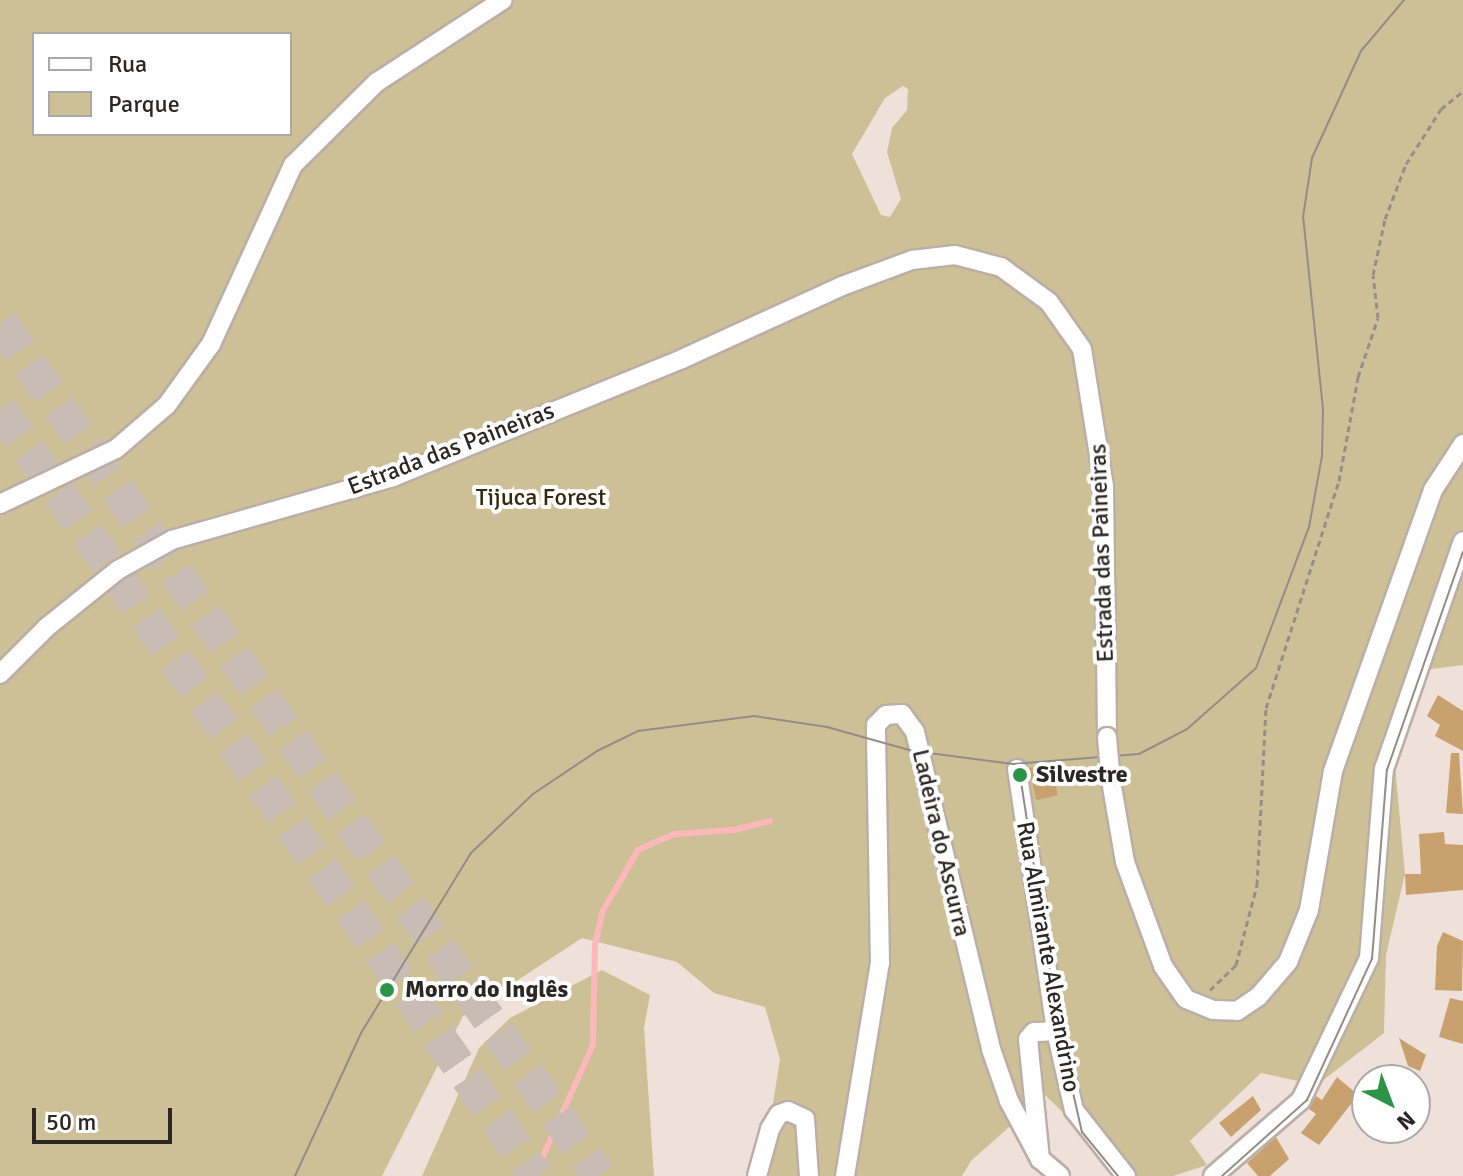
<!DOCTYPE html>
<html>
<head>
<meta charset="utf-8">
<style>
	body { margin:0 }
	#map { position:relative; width:1463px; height:1176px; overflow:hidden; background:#efe1d9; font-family:Signika,sans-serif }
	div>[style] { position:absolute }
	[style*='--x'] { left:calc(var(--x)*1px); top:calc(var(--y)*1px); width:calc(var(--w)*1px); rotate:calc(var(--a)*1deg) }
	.green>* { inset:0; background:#cec096 }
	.stream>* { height:6px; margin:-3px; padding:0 3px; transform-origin:3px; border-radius:3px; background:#fdb8bb }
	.building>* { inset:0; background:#c8a16f; transform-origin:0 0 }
	.motorway-tunnel>* { height:34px; margin-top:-17px; transform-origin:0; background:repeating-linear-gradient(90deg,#c8bcb5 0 34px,transparent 0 51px) }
	.path>* { height:3px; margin-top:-1.5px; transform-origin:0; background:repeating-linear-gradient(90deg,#988e88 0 6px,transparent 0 10px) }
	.roads { filter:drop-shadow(2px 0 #bbaea6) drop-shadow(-2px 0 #bbaea6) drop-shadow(0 2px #bbaea6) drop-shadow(0 -2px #bbaea6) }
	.minor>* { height:18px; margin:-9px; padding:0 9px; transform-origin:9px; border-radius:9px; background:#fff }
	.tram>* { height:2px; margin:-1px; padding:0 1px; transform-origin:1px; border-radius:1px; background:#968c87 }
	.bridges { filter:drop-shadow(2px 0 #bbaea6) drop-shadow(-2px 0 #bbaea6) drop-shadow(0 2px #bbaea6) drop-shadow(0 -2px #bbaea6) }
	.minor-bridge>* { height:18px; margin:-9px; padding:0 9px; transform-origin:9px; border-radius:9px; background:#fff }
	.dots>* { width:22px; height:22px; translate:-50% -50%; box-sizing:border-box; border:4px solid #fff; border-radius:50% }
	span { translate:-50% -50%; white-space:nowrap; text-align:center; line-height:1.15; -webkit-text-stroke:8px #fff; paint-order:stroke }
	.street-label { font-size:24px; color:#2c2724 }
	.park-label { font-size:24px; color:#32290e }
	.poi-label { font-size:24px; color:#2c2724; font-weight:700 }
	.left { translate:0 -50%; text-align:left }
	.legend { position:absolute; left:32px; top:32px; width:260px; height:104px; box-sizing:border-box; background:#fff; border:2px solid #aba9a7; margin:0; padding:10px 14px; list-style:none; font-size:24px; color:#2c2724 }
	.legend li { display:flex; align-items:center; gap:16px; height:40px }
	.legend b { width:40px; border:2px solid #aba9a7 }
	.north { position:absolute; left:1351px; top:1064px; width:80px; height:80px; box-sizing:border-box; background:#fff; border:2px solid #aba9a7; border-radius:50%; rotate:138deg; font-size:22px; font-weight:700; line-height:32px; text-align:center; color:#2c2724 }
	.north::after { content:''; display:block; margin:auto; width:28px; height:36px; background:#2d9349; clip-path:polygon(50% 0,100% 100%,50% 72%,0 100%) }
	.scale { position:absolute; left:32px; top:1108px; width:140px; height:36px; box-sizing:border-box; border:4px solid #2c2724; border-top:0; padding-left:10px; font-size:24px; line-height:28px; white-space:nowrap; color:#2c2724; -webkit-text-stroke:6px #fff; paint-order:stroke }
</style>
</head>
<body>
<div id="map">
	<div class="green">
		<div style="clip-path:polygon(evenodd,0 0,1463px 0,1463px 665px,1424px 670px,1394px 754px,1405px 874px,1386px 955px,1384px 1033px,1317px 1085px,1261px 1073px,1190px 1141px,1207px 1165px,1173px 1176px,1128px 1176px,1045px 1095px,971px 1161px,962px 1176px,753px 1176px,768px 1135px,780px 1059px,765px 1007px,714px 993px,677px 962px,582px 938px,463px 1016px,382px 1176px,0 1176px,0 0,34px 34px,290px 34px,290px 134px,34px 134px,34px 34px,0 0,903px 86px,908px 89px,907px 110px,892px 128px,887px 152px,901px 199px,890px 217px,881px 215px,852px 154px,885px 98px,903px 86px)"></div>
		<div style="clip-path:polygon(602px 970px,650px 995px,644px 1028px,654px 1176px,422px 1176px,479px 1048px,510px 1018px)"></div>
	</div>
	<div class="stream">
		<div style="--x:534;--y:1176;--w:144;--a:-65.8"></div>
		<div style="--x:593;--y:1045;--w:100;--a:-88.9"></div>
		<div style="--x:595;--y:945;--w:35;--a:-77"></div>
		<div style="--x:603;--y:911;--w:70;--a:-60.2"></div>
		<div style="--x:638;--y:850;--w:39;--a:-24"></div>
		<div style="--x:674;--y:834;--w:60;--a:-3.8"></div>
		<div style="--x:734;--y:830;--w:37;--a:-14"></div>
	</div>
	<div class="building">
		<div style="clip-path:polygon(1438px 695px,1463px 711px,1463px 751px,1435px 736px,1440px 725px,1427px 716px)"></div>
		<div style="clip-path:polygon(1451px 753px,1459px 753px,1463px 814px,1446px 813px)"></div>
		<div style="left:1050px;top:763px;width:33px;height:22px;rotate:76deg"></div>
		<div style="clip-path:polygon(1444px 832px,1445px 844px,1463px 845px,1463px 890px,1406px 895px,1405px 874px,1421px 874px,1419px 834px)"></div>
		<div style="clip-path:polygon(1443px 932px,1463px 941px,1462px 991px,1435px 990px,1437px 946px)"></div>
		<div style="clip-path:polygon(1450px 998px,1463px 1001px,1463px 1044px,1439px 1037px)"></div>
		<div style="clip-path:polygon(1399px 1038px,1426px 1055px,1420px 1071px,1408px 1066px)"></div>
		<div style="clip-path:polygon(1337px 1077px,1358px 1095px,1319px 1145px,1301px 1133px,1316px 1114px,1309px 1109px,1316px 1096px,1322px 1100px)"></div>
		<div style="clip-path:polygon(1253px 1096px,1261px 1110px,1231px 1137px,1219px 1123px)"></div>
		<div style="clip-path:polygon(1276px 1137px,1289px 1159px,1270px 1176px,1258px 1176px,1247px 1163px)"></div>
	</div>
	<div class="motorway-tunnel">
		<div style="--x:0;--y:323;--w:1042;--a:54.92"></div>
		<div style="--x:0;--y:409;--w:936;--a:55.05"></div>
	</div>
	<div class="path">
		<div style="--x:1210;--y:990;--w:36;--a:-44"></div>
		<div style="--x:1236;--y:965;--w:83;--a:-75.3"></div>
		<div style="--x:1257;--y:885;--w:177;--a:-87.1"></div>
		<div style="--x:1266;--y:708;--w:238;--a:-72.2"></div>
		<div style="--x:1339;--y:481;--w:106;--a:-79.6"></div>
		<div style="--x:1358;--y:377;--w:62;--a:-71.3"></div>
		<div style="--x:1378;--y:318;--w:43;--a:-96.6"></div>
		<div style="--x:1373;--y:275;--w:57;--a:-77.9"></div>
		<div style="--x:1385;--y:219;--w:59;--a:-69.1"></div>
		<div style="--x:1406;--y:164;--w:65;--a:-57.5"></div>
		<div style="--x:1441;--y:109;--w:28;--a:-39"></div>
	</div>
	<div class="roads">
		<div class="minor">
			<div style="--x:0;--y:504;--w:128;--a:-25.4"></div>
			<div style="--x:116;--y:449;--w:67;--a:-40.8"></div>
			<div style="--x:167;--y:405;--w:75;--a:-54.2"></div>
			<div style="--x:211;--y:344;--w:197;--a:-65.4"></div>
			<div style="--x:293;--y:165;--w:118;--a:-44.7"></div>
			<div style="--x:377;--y:82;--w:150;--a:-33.1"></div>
			<div style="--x:0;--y:674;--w:66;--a:-45"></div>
			<div style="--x:47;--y:627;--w:91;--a:-38.8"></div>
			<div style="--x:118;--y:570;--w:62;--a:-29.1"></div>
			<div style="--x:172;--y:540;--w:230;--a:-15.9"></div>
			<div style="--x:393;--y:477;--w:312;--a:-22.2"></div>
			<div style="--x:682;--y:359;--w:176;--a:-24.5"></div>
			<div style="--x:842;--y:286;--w:75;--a:-20.4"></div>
			<div style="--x:912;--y:260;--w:43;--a:-6.6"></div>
			<div style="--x:955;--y:255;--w:48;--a:14.6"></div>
			<div style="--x:1001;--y:267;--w:59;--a:36.1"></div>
			<div style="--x:1049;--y:302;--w:57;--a:54.9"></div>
			<div style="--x:1082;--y:349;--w:140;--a:80.9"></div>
			<div style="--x:1104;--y:487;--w:250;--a:89.3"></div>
			<div style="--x:1017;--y:769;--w:265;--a:81.5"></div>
			<div style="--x:1056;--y:1031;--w:81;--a:77.2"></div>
			<div style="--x:1074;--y:1110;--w:84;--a:51.8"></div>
			<div style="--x:1110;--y:775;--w:88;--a:80.2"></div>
			<div style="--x:1125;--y:862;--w:111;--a:69.9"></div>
			<div style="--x:1163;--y:966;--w:40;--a:55.1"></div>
			<div style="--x:1186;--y:999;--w:29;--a:22"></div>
			<div style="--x:1213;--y:1010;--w:24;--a:2"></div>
			<div style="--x:1237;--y:1011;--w:25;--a:-34"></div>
			<div style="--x:1258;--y:997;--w:46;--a:-49.4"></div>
			<div style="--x:1288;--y:962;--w:56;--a:-68"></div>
			<div style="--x:1309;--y:910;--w:141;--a:-80.2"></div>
			<div style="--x:1333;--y:771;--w:298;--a:-70.4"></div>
			<div style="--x:1433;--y:490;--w:55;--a:-56.9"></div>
			<div style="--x:1056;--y:1031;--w:22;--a:177"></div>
			<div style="--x:1034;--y:1032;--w:9;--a:131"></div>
			<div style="--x:1028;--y:1039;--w:121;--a:84.3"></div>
			<div style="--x:1040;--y:1159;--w:26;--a:40"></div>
			<div style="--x:757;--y:1176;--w:49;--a:-74.5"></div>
			<div style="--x:770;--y:1129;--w:17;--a:-59"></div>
			<div style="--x:779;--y:1114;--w:9;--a:-18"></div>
			<div style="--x:788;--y:1111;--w:19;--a:25"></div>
			<div style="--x:805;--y:1119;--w:57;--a:86"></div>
			<div style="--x:845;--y:1176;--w:216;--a:-80.7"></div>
			<div style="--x:880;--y:963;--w:238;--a:-91"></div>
			<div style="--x:876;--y:725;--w:14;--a:-45"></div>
			<div style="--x:886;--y:715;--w:16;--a:-4"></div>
			<div style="--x:902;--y:714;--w:22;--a:54"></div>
			<div style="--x:915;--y:732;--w:326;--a:76.5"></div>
			<div style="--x:991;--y:1049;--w:55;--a:70.9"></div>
			<div style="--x:1009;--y:1101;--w:66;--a:61.9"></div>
			<div style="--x:1213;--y:1176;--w:116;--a:-40.8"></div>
			<div style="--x:1301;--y:1100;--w:157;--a:-64.4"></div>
			<div style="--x:1369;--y:958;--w:190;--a:-85.5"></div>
			<div style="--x:1384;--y:769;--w:241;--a:-70.9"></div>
		</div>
	</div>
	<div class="tram">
		<div style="--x:1020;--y:775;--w:259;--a:81.3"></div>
		<div style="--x:1059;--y:1031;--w:104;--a:77.2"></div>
		<div style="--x:1082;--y:1132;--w:57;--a:50.7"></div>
		<div style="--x:295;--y:1176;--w:157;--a:-65.2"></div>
		<div style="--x:361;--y:1033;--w:211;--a:-58.6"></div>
		<div style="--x:471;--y:853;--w:86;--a:-43.6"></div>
		<div style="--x:533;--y:794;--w:77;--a:-33.9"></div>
		<div style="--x:597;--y:751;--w:46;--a:-26"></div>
		<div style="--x:638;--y:731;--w:117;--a:-7.4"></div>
		<div style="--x:754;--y:716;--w:74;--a:8.6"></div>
		<div style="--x:827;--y:727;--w:89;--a:15.6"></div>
		<div style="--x:913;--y:751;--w:101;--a:7.4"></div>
		<div style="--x:1013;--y:764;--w:126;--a:-4.5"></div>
		<div style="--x:1139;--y:754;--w:54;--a:-27.5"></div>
		<div style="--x:1187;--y:729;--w:92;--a:-41.5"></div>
		<div style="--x:1256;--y:668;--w:151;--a:-69.4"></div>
		<div style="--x:1309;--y:527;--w:72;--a:-79.6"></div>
		<div style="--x:1322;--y:456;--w:47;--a:-88.8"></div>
		<div style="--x:1323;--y:409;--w:193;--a:-95.9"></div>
		<div style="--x:1303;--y:217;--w:60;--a:-81.3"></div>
		<div style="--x:1312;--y:158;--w:118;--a:-65.4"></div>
		<div style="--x:1361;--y:51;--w:67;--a:-49.9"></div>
		<div style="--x:1222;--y:1176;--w:114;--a:-41.8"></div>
		<div style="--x:1307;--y:1100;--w:155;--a:-65.3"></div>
		<div style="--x:1372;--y:959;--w:190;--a:-85.5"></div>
		<div style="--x:1387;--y:770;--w:231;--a:-70.8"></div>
	</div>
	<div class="bridges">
		<div class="minor-bridge">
			<div style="--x:1107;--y:737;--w:38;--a:85"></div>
		</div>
	</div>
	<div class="dots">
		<div style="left:1020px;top:775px;background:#2d9349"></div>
		<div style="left:387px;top:990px;background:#2d9349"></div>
	</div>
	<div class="street-label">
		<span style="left:451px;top:449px;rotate:-21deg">Estrada das Paineiras</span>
		<span style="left:1102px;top:553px;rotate:-92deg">Estrada das Paineiras</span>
		<span style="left:941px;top:843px;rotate:77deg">Ladeira do Ascurra</span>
		<span style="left:1048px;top:957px;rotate:80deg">Rua Almirante Alexandrino</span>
	</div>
	<div class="park-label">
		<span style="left:541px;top:498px">Tijuca Forest</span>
	</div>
	<div class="poi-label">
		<span class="left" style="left:1036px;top:775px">Silvestre</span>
		<span class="left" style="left:405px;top:990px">Morro do Inglês</span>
	</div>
	<ul class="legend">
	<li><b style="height:10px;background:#fff"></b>Rua</li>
	<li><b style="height:22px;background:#cec096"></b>Parque</li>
	</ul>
	<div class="north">N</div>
	<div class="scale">50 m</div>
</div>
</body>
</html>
